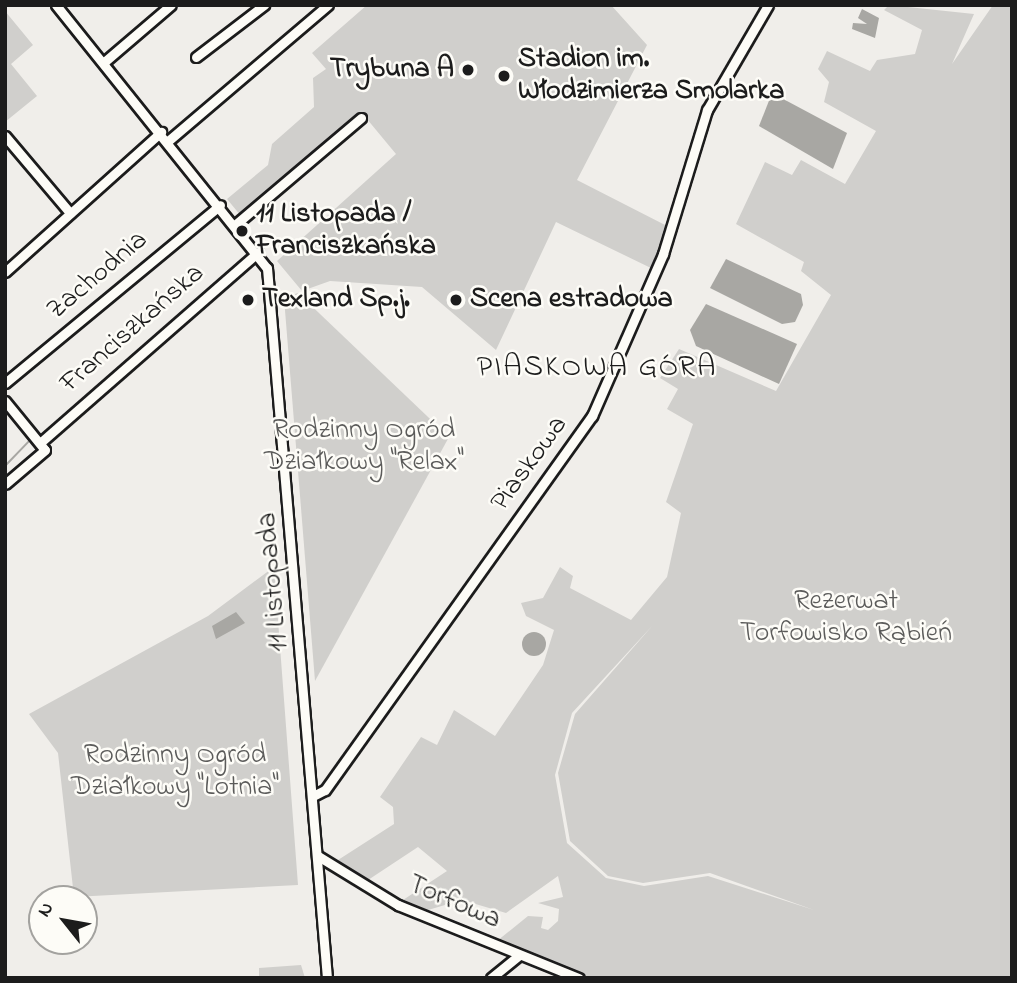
<!DOCTYPE html>
<html>
<head>
<meta charset="utf-8">
<style>
	body { margin:0 }
	#map { position:relative; width:1017px; height:983px; overflow:hidden; background:#f0eeea; font-family:"Indie Flower",sans-serif }
	div>[style] { position:absolute }
	[style*='--x'] { left:calc(var(--x)*1px); top:calc(var(--y)*1px); width:calc(var(--w)*1px); rotate:calc(var(--a)*1deg) }
	.green>* { inset:0; background:#d0cfcc }
	.water>* { inset:0; background:#a8a7a3 }
	.round { border-radius:50% }
	.stream>* { height:2px; margin:-1px; padding:0 1px; transform-origin:1px; border-radius:1px; background:#a8a7a3 }
	.roads { filter:drop-shadow(2px 0 #1c1c1c) drop-shadow(-2px 0 #1c1c1c) drop-shadow(0 2px #1c1c1c) drop-shadow(0 -2px #1c1c1c) }
	.minor>* { height:9px; margin:-4.5px; padding:0 4.5px; transform-origin:4.5px; border-radius:4.5px; background:#fdfcf7 }
	.dots>* { width:19px; height:19px; translate:-50% -50%; box-sizing:border-box; border:4px solid #fdfcf7; border-radius:50% }
	span { translate:-50% -50%; white-space:nowrap; text-align:center; line-height:1.15; -webkit-text-stroke:5px #fdfcf7; paint-order:stroke }
	.poi-label { font-size:28px; color:#1c1c1c; font-weight:700 }
	.left { translate:0 -50%; text-align:left }
	.right { translate:-100% -50%; text-align:right }
	.street-label { font-size:28px; color:#1c1c1c }
	.park-label { font-size:28px; color:#5b5b5a }
	.neighbourhood-label { font-size:30px; color:#1c1c1c; letter-spacing:2px }
	.frame { position:absolute; inset:0; border:7px solid #1c1c1c; pointer-events:none }
	.north { position:absolute; left:28px; top:885px; width:70px; height:70px; box-sizing:border-box; background:#fdfcf7; border:2px solid #a3a29f; border-radius:50%; rotate:301deg; font-size:19px; font-weight:700; line-height:28px; text-align:center; color:#1c1c1c }
	.north::after { content:''; display:block; margin:auto; width:24px; height:32px; background:#1c1c1c; clip-path:polygon(50% 0,100% 100%,50% 72%,0 100%) }
</style>
</head>
<body>
<div id="map">
	<div class="green">
		<div style="clip-path:polygon(367px 5px,611px 5px,647px 45px,577px 180px,669px 227px,653px 269px,556px 222px,496px 350px,422px 287px,330px 281px,302px 291px,277px 261px,396px 154px,386px 142px,362px 113px,241px 216px,227px 199px,268px 165px,272px 144px,314px 107px,313px 78px,326px 69px,312px 53px)"></div>
		<div style="clip-path:polygon(evenodd,889px 5px,974px 14px,952px 64px,993px 5px,1012px 5px,1012px 978px,590px 978px,497px 941px,528px 916px,543px 917px,541px 928px,548px 930px,558px 921px,559px 909px,538px 903px,563px 897px,558px 876px,506px 913px,462px 900px,428px 910px,403px 900px,447px 871px,418px 847px,365px 882px,338px 860px,394px 824px,393px 807px,380px 797px,421px 737px,437px 745px,454px 710px,495px 736px,543px 665px,554px 630px,526px 616px,521px 603px,543px 598px,560px 567px,573px 576px,570px 588px,631px 620px,667px 577px,681px 513px,666px 502px,693px 424px,667px 409px,678px 389px,660px 378px,679px 349px,776px 391px,831px 295px,801px 271px,804px 262px,736px 224px,765px 162px,792px 175px,801px 160px,845px 184px,876px 131px,824px 102px,829px 82px,818px 69px,827px 51px,870px 71px,877px 60px,915px 54px,922px 30px,884px 10px,889px 5px,653px 625px,575px 714px,558px 773px,570px 841px,608px 876px,643px 883px,710px 873px,814px 910px,708px 876px,644px 886px,606px 878px,567px 843px,555px 775px,572px 713px,653px 625px)"></div>
		<div style="clip-path:polygon(5px 11px,33px 45px,11px 64px,37px 96px,5px 122px)"></div>
		<div style="clip-path:polygon(298px 293px,449px 437px,315px 681px,284px 298px)"></div>
		<div style="clip-path:polygon(274px 567px,298px 885px,74px 897px,58px 753px,29px 714px,208px 616px)"></div>
		<div style="clip-path:polygon(301px 965px,305px 978px,259px 978px,259px 968px)"></div>
	</div>
	<div class="water">
		<div style="clip-path:polygon(862px 9px,879px 18px,875px 38px,852px 29px,853px 23px,867px 24px,858px 18px)"></div>
		<div style="clip-path:polygon(772px 93px,847px 133px,833px 169px,759px 126px)"></div>
		<div style="clip-path:polygon(726px 259px,801px 294px,803px 305px,795px 322px,782px 324px,710px 288px)"></div>
		<div style="clip-path:polygon(706px 304px,797px 344px,779px 384px,696px 346px,690px 330px)"></div>
		<div style="clip-path:polygon(236px 612px,245px 623px,216px 639px,212px 626px)"></div>
		<div class="round" style="left:522px;top:632px;width:24px;height:24px"></div>
	</div>
	<div class="stream">
		<div style="--x:45;--y:432;--w:14;--a:-36"></div>
		<div style="--x:5;--y:466;--w:37;--a:-46"></div>
	</div>
	<div class="roads">
		<div class="minor">
			<div style="--x:56;--y:5;--w:337;--a:51.3"></div>
			<div style="--x:267;--y:268;--w:713;--a:85.17"></div>
			<div style="--x:196;--y:57;--w:86;--a:-37.4"></div>
			<div style="--x:103;--y:63;--w:89;--a:-40.5"></div>
			<div style="--x:5;--y:136;--w:101;--a:49.8"></div>
			<div style="--x:168;--y:141;--w:210;--a:-40.4"></div>
			<div style="--x:236;--y:224;--w:164;--a:-40.3"></div>
			<div style="--x:5;--y:272;--w:210;--a:-41.9"></div>
			<div style="--x:5;--y:383;--w:279;--a:-39.6"></div>
			<div style="--x:5;--y:401;--w:63;--a:50.8"></div>
			<div style="--x:45;--y:450;--w:52;--a:139.6"></div>
			<div style="--x:40;--y:443;--w:290;--a:-41.2"></div>
			<div style="--x:313;--y:796;--w:13;--a:-27"></div>
			<div style="--x:325;--y:790;--w:460;--a:-54.5"></div>
			<div style="--x:592;--y:416;--w:177;--a:-66.3"></div>
			<div style="--x:663;--y:254;--w:151;--a:-73"></div>
			<div style="--x:707;--y:110;--w:121;--a:-59.8"></div>
			<div style="--x:318;--y:856;--w:94;--a:31.5"></div>
			<div style="--x:398;--y:905;--w:195;--a:22"></div>
			<div style="--x:491;--y:978;--w:36;--a:-39"></div>
		</div>
	</div>
	<div class="dots">
		<div style="left:468px;top:70px;background:#1c1c1c"></div>
		<div style="left:504px;top:76px;background:#1c1c1c"></div>
		<div style="left:242px;top:231px;background:#1c1c1c"></div>
		<div style="left:248px;top:300px;background:#1c1c1c"></div>
		<div style="left:456px;top:300px;background:#1c1c1c"></div>
	</div>
	<div class="poi-label">
		<span class="left" style="left:518px;top:76px">Stadion im.<br>Włodzimierza Smolarka</span>
		<span class="right" style="left:454px;top:70px">Trybuna A</span>
		<span class="left" style="left:256px;top:231px">11 Listopada /<br>Franciszkańska</span>
		<span class="left" style="left:262px;top:300px">Texland Sp.j.</span>
		<span class="left" style="left:470px;top:300px">Scena estradowa</span>
	</div>
	<div class="street-label">
		<span style="left:98px;top:276px;rotate:-40deg">Zachodnia</span>
		<span style="left:133px;top:329px;rotate:-41deg">Franciszkańska</span>
		<span style="left:530px;top:464px;rotate:-54deg">Piaskowa</span>
		<span style="left:274px;top:582px;rotate:-95deg">11 Listopada</span>
		<span style="left:454px;top:903px;rotate:23deg">Torfowa</span>
	</div>
	<div class="park-label">
		<span style="left:364px;top:447px">Rodzinny Ogród<br>Działkowy "Relax"</span>
		<span style="left:846px;top:618px">Rezerwat<br>Torfowisko Rąbień</span>
		<span style="left:175px;top:772px">Rodzinny Ogród<br>Działkowy "Lotnia"</span>
	</div>
	<div class="neighbourhood-label">
		<span style="left:597px;top:368px">PIASKOWA GÓRA</span>
	</div>
	<div class="frame"></div>
	<div class="north">N</div>
</div>
</body>
</html>
